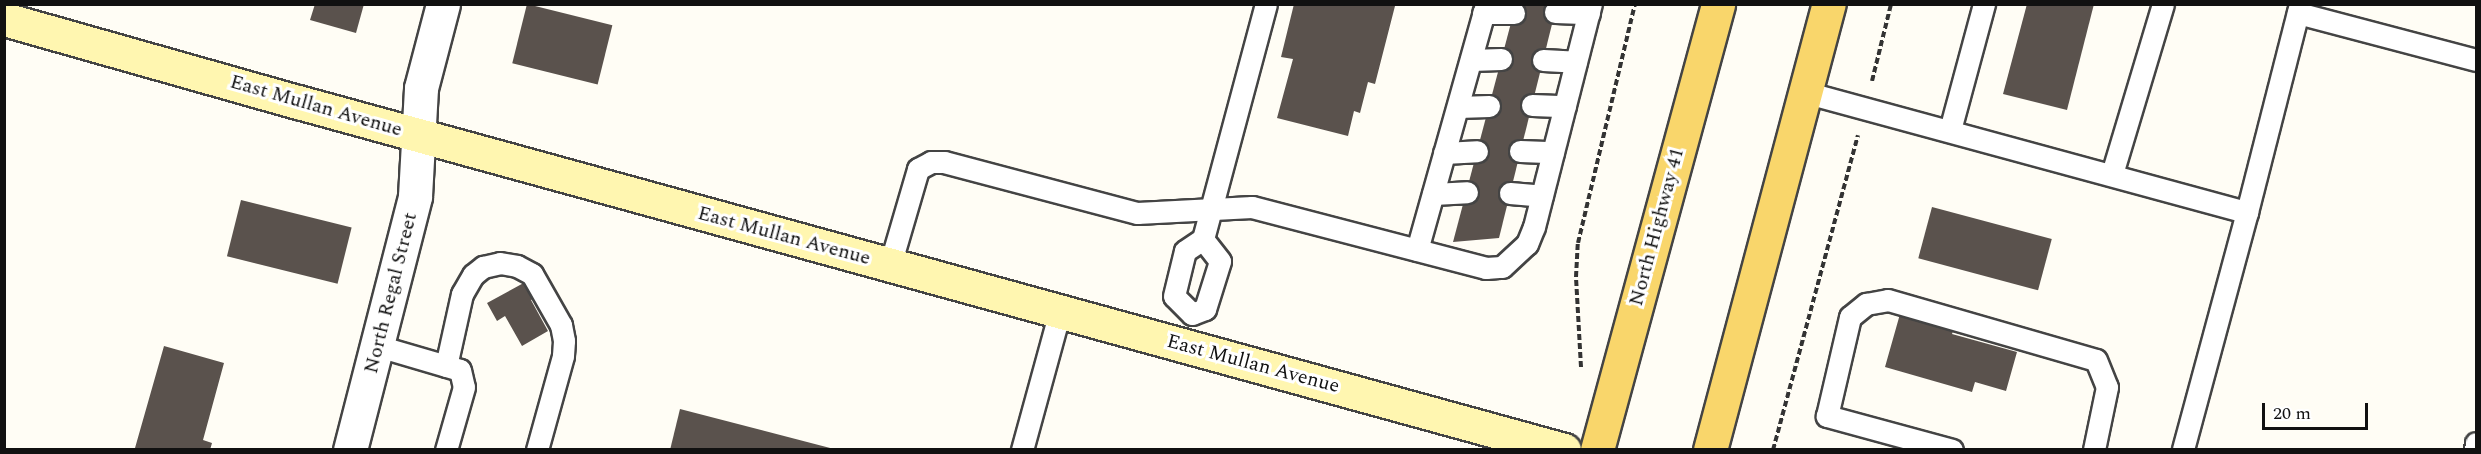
<!DOCTYPE html>
<html>
<head>
<meta charset="utf-8">
<style>
	body { margin:0 }
	#map { position:relative; width:2481px; height:454px; overflow:hidden; background:#fffdf5; font-family:Spectral,serif }
	div>[style] { position:absolute }
	[style*='--x'] { left:calc(var(--x)*1px); top:calc(var(--y)*1px); width:calc(var(--w)*1px); rotate:calc(var(--a)*1deg) }
	.building>* { inset:0; background:#5a524d; transform-origin:0 0 }
	.path>* { height:4px; margin-top:-2px; transform-origin:0; background:repeating-linear-gradient(90deg,#333 0 6px,transparent 0 9px) }
	.roads { filter:drop-shadow(2px 0 #444) drop-shadow(-2px 0 #444) drop-shadow(0 2px #444) drop-shadow(0 -2px #444) }
	.lane>* { height:21px; margin:-10.5px; padding:0 10.5px; transform-origin:10.5px; border-radius:10.5px; background:#fff }
	.street>* { height:33px; margin:-16.5px; padding:0 16.5px; transform-origin:16.5px; border-radius:16.5px; background:#fff }
	.secondary>* { height:33px; margin:-16.5px; padding:0 16.5px; transform-origin:16.5px; border-radius:16.5px; background:#fff6b0 }
	.primary>* { height:33px; margin:-16.5px; padding:0 16.5px; transform-origin:16.5px; border-radius:16.5px; background:#f9d66b }
	span { translate:-50% -50%; white-space:nowrap; text-align:center; line-height:1.15; -webkit-text-stroke:6px #fff; paint-order:stroke }
	.street-label { font-size:20px; color:#111 }
	.frame { position:absolute; inset:0; border:6px solid #111; pointer-events:none }
	.scale { position:absolute; left:2262px; top:403px; width:106px; height:27px; box-sizing:border-box; border:3px solid #111; border-top:0; padding-left:8px; font-size:18px; line-height:21px; white-space:nowrap; color:#111; -webkit-text-stroke:4px #fff; paint-order:stroke }
</style>
</head>
<body>
<div id="map">
	<div class="building">
		<div style="clip-path:polygon(315px 4px,364px 4px,356px 33px,310px 20px)"></div>
		<div style="left:527px;top:4px;width:88px;height:61px;rotate:14deg"></div>
		<div style="clip-path:polygon(1294px 4px,1395px 6px,1375px 84px,1368px 82px,1360px 113px,1354px 111px,1348px 136px,1277px 118px,1293px 59px,1281px 57px)"></div>
		<div style="clip-path:polygon(1516px 4px,1557px 4px,1499px 238px,1453px 242px)"></div>
		<div style="clip-path:polygon(2027px 4px,2094px 4px,2067px 110px,2003px 94px)"></div>
		<div style="left:241px;top:200px;width:114px;height:58px;rotate:14deg"></div>
		<div style="left:1932px;top:207px;width:124px;height:53px;rotate:15deg"></div>
		<div style="clip-path:polygon(531px 279px,541px 295px,531px 300px,548px 331px,522px 346px,505px 316px,497px 321px,487px 303px)"></div>
		<div style="clip-path:polygon(1900px 314px,1954px 329px,1952px 334px,2017px 352px,2006px 391px,1975px 382px,1972px 392px,1885px 367px)"></div>
		<div style="clip-path:polygon(164px 346px,224px 363px,203px 440px,212px 443px,210px 450px,135px 448px)"></div>
		<div style="clip-path:polygon(680px 409px,834px 449px,834px 450px,670px 450px)"></div>
	</div>
	<div class="path">
		<div style="--x:1872;--y:81;--w:79;--a:-76.1"></div>
		<div style="--x:1581;--y:367;--w:90;--a:-93.2"></div>
		<div style="--x:1576;--y:277;--w:34;--a:-87"></div>
		<div style="--x:1578;--y:243;--w:246;--a:-76.6"></div>
		<div style="--x:1773;--y:450;--w:326;--a:-74.9"></div>
	</div>
	<div class="roads">
		<div class="lane">
			<div style="--x:1555;--y:12;--w:34;--a:2"></div>
			<div style="--x:1483;--y:13;--w:31;--a:0"></div>
			<div style="--x:2298;--y:13;--w:184;--a:14.8"></div>
			<div style="--x:1471;--y:60;--w:30;--a:-2"></div>
			<div style="--x:1543;--y:60;--w:33;--a:3"></div>
			<div style="--x:1808;--y:93;--w:455;--a:15.2"></div>
			<div style="--x:2247;--y:212;--w:246;--a:105.1"></div>
			<div style="--x:1532;--y:105;--w:33;--a:2"></div>
			<div style="--x:1458;--y:107;--w:31;--a:-2"></div>
			<div style="--x:1950;--y:130;--w:131;--a:-74.9"></div>
			<div style="--x:1520;--y:151;--w:33;--a:2"></div>
			<div style="--x:1444;--y:153;--w:33;--a:-3"></div>
			<div style="--x:2112;--y:174;--w:177;--a:-73.3"></div>
			<div style="--x:1510;--y:193;--w:32;--a:5"></div>
			<div style="--x:1433;--y:194;--w:34;--a:-3"></div>
			<div style="--x:2247;--y:212;--w:215;--a:-75.7"></div>
			<div style="--x:1417;--y:250;--w:255;--a:-74.3"></div>
			<div style="--x:890;--y:265;--w:100;--a:-73.7"></div>
			<div style="--x:918;--y:169;--w:15;--a:-28"></div>
			<div style="--x:931;--y:162;--w:13;--a:0"></div>
			<div style="--x:944;--y:162;--w:200;--a:14.8"></div>
			<div style="--x:1137;--y:213;--w:115;--a:-3"></div>
			<div style="--x:1252;--y:207;--w:242;--a:14.6"></div>
			<div style="--x:1486;--y:268;--w:16;--a:-4"></div>
			<div style="--x:1502;--y:267;--w:34;--a:-43"></div>
			<div style="--x:1527;--y:244;--w:18;--a:-68"></div>
			<div style="--x:1534;--y:227;--w:230;--a:-75.7"></div>
			<div style="--x:1192;--y:314;--w:25;--a:-135"></div>
			<div style="--x:1174;--y:296;--w:46;--a:-76.3"></div>
			<div style="--x:1185;--y:251;--w:22;--a:-34"></div>
			<div style="--x:1203;--y:239;--w:243;--a:-75"></div>
			<div style="--x:1192;--y:314;--w:14;--a:-21"></div>
			<div style="--x:1205;--y:309;--w:50;--a:-72.6"></div>
			<div style="--x:1220;--y:261;--w:28;--a:-128"></div>
			<div style="--x:378;--y:346;--w:85;--a:16.3"></div>
			<div style="--x:460;--y:370;--w:17;--a:77"></div>
			<div style="--x:464;--y:387;--w:66;--a:105.9"></div>
			<div style="--x:446;--y:366;--w:74;--a:-77.5"></div>
			<div style="--x:462;--y:294;--w:22;--a:-60"></div>
			<div style="--x:473;--y:275;--w:13;--a:-39"></div>
			<div style="--x:483;--y:267;--w:17;--a:-13"></div>
			<div style="--x:500;--y:263;--w:17;--a:10"></div>
			<div style="--x:517;--y:266;--w:17;--a:28"></div>
			<div style="--x:532;--y:274;--w:59;--a:60.4"></div>
			<div style="--x:561;--y:325;--w:16;--a:79"></div>
			<div style="--x:564;--y:341;--w:15;--a:94"></div>
			<div style="--x:563;--y:356;--w:98;--a:105.5"></div>
			<div style="--x:1022;--y:450;--w:144;--a:-74.7"></div>
			<div style="--x:1952;--y:450;--w:130;--a:-164.8"></div>
			<div style="--x:1827;--y:416;--w:102;--a:-76.9"></div>
			<div style="--x:1850;--y:317;--w:21;--a:-39"></div>
			<div style="--x:1866;--y:304;--w:22;--a:-10"></div>
			<div style="--x:1888;--y:300;--w:216;--a:16.1"></div>
			<div style="--x:2096;--y:360;--w:29;--a:68"></div>
			<div style="--x:2107;--y:387;--w:64;--a:101.7"></div>
			<div style="--x:2475;--y:450;--w:7;--a:-82"></div>
		</div>
		<div class="street">
			<div style="--x:350;--y:450;--w:262;--a:-75.6"></div>
			<div style="--x:415;--y:196;--w:108;--a:-86.8"></div>
			<div style="--x:421;--y:88;--w:87;--a:-75.3"></div>
		</div>
		<div class="secondary">
			<div style="--x:4;--y:19;--w:305;--a:15.8"></div>
			<div style="--x:298;--y:102;--w:1313;--a:15.37"></div>
		</div>
		<div class="primary">
			<div style="--x:1597;--y:450;--w:462;--a:-74.8"></div>
			<div style="--x:1710;--y:450;--w:462;--a:-75.1"></div>
		</div>
	</div>
	<div class="street-label">
		<span style="left:316px;top:106px;rotate:16deg">East Mullan Avenue</span>
		<span style="left:1657px;top:227px;rotate:-75deg">North Highway 41</span>
		<span style="left:784px;top:236px;rotate:15deg">East Mullan Avenue</span>
		<span style="left:391px;top:293px;rotate:-76deg">North Regal Street</span>
		<span style="left:1253px;top:364px;rotate:15deg">East Mullan Avenue</span>
	</div>
	<div class="frame"></div>
	<div class="scale">20 m</div>
</div>
</body>
</html>
